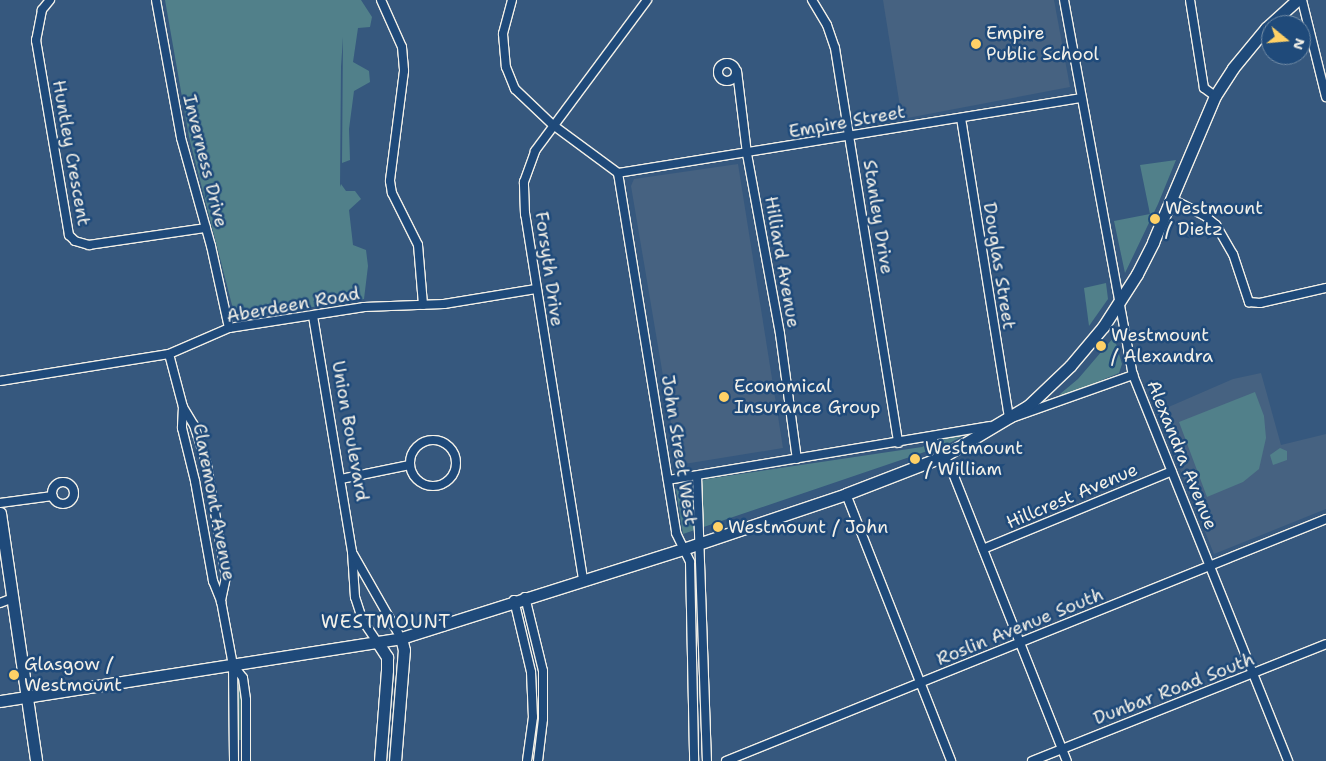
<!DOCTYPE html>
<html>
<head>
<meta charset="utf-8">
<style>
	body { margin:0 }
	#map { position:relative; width:1326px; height:761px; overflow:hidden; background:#36587e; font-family:"Shantell Sans",sans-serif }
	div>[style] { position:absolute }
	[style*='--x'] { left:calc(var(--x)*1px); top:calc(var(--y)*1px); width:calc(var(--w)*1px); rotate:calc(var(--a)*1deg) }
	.built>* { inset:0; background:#466281 }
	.green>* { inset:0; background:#51808a }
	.roads { filter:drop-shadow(1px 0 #f4f1e8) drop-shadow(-1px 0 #f4f1e8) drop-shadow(0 1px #f4f1e8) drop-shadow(0 -1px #f4f1e8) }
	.street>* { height:8px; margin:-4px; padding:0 4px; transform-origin:4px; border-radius:4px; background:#1f4a7a }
	.street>.ring { margin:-4px; padding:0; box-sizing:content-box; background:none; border:8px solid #1f4a7a; border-radius:50% }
	.secondary>* { height:11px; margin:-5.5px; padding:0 5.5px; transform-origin:5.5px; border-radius:5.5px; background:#1f4a7a }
	.dots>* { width:14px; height:14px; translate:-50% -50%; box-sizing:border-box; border:2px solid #1f4a7a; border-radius:50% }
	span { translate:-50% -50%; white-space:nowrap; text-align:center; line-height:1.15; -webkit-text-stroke:5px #1f4a7a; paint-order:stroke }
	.poi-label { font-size:18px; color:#f4f1e8 }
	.left { translate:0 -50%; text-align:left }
	.street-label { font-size:18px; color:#f4f1e8 }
	.neighbourhood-label { font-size:19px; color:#f4f1e8; letter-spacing:1px }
	.north { position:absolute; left:1261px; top:15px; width:50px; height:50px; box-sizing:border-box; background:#1f4a7a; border:1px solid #748da6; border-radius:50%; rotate:107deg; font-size:14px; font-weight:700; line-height:20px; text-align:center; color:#f4f1e8 }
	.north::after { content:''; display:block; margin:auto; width:18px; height:22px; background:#ffd166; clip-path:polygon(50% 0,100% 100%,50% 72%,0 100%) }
</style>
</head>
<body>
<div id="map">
	<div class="built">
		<div style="clip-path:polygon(883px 0,1054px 0,1070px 87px,902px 119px)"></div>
		<div style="clip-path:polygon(738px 164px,783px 448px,678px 465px,631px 186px,634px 179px)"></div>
		<div style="clip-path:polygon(1261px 373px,1281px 445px,1326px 434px,1326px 509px,1214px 554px,1157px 412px,1233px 379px)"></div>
	</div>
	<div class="green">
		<div style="clip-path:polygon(165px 0,361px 0,372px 17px,370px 27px,358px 28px,353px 62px,369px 71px,370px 82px,354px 91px,349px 129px,350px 160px,342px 163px,343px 37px,341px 67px,340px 187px,341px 184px,346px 191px,355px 191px,361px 199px,349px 210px,353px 245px,366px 250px,368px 266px,364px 299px,248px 317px,233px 309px,189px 137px)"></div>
		<div style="clip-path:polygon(1176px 160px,1158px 204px,1125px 273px,1114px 221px,1150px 214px,1140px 165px)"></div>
		<div style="clip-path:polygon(1106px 283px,1108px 299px,1089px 326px,1084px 288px)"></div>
		<div style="clip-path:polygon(1114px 337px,1122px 364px,1119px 373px,1061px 397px,1060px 394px,1078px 379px)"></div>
		<div style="clip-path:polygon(1255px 392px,1264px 416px,1266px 438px,1259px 469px,1243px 482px,1207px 497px,1179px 422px)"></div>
		<div style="clip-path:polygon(968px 433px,948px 444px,683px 534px,676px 489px,707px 479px,922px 447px,943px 436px)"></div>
		<div style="clip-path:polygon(1280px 448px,1287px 451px,1287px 460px,1273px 465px,1270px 455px)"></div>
		<div style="clip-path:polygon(239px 678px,243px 703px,243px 740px,238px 740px,239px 707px,234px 679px)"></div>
	</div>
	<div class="roads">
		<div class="street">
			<div style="--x:50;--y:0;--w:13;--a:129"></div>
			<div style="--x:42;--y:10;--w:31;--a:101"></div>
			<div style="--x:36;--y:40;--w:198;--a:80.4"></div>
			<div style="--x:69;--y:235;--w:8;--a:45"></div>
			<div style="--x:75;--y:241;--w:15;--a:16"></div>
			<div style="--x:89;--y:245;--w:118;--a:-8.3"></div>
			<div style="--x:156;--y:0;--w:140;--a:79.7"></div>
			<div style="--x:181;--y:138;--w:112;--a:74.5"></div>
			<div style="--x:211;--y:246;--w:84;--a:77.6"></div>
			<div style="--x:381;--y:0;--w:51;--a:65.9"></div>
			<div style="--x:402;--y:47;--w:24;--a:85"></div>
			<div style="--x:404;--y:71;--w:111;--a:97.3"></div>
			<div style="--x:390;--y:181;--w:12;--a:81"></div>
			<div style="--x:392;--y:193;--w:58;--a:63.4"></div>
			<div style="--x:418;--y:245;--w:60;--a:85.2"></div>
			<div style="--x:512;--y:0;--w:35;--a:105"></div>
			<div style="--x:503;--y:34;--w:33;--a:85"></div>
			<div style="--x:506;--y:67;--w:24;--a:68"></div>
			<div style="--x:515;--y:89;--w:52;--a:43.5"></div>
			<div style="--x:553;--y:125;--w:81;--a:36.4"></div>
			<div style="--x:812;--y:0;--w:29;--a:59"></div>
			<div style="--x:827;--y:25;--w:24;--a:71"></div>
			<div style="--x:835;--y:48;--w:400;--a:80.9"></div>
			<div style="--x:1064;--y:0;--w:381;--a:79.6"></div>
			<div style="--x:1133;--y:375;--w:416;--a:68.1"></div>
			<div style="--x:1190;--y:0;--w:89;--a:81"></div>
			<div style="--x:1204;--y:88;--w:14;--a:36"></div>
			<div style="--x:1302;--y:0;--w:100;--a:76.1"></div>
			<div class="ring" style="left:718px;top:63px;width:10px;height:10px"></div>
			<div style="--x:737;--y:71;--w:84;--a:83.1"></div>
			<div style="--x:747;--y:154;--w:183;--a:79.6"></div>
			<div style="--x:780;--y:334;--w:126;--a:82.3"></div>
			<div style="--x:961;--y:118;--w:305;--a:80.9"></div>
			<div style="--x:1009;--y:419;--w:132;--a:-19.5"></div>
			<div style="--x:618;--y:173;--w:365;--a:80.8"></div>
			<div style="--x:676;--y:533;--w:32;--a:64"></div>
			<div style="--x:690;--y:562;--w:199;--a:88.8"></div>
			<div style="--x:618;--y:173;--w:469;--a:-9.2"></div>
			<div style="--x:1172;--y:199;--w:36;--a:27"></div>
			<div style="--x:1204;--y:215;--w:16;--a:40"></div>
			<div style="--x:1216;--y:225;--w:34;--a:60"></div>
			<div style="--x:1233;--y:254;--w:51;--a:71.6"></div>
			<div style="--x:1249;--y:302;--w:11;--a:5"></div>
			<div style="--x:1260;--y:303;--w:68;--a:-12.8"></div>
			<div style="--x:313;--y:316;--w:239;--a:80.6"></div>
			<div style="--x:352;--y:552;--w:45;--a:86.2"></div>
			<div style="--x:355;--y:597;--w:25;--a:72"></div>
			<div style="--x:363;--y:621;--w:27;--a:56"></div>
			<div style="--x:169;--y:354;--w:55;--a:75.2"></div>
			<div style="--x:183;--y:407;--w:21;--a:59"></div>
			<div style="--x:194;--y:425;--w:42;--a:72"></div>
			<div style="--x:207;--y:465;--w:114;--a:80.4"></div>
			<div style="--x:226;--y:577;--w:25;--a:102"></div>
			<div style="--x:0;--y:381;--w:171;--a:-9.1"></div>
			<div style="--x:169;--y:354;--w:65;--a:-23.4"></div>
			<div style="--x:229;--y:328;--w:137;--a:-8.8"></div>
			<div style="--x:364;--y:307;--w:80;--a:-2.1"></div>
			<div style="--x:444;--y:304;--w:93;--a:-9.3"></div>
			<div style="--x:183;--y:407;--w:21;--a:93"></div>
			<div style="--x:182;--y:428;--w:55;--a:76.2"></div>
			<div style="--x:195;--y:481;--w:102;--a:79.8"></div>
			<div style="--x:213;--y:581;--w:22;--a:68"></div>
			<div style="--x:221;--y:601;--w:65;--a:79.4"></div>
			<div style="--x:233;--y:665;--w:96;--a:89.4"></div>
			<div style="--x:931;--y:437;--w:35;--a:57"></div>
			<div style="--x:950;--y:466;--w:317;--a:68.4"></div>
			<div class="ring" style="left:410px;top:440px;width:38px;height:38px"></div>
			<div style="--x:697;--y:476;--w:285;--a:88"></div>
			<div style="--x:341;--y:479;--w:70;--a:-11.5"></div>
			<div style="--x:668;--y:480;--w:326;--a:-9.5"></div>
			<div class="ring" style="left:52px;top:482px;width:14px;height:14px"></div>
			<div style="--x:846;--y:494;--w:287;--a:68.5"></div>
			<div style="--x:0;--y:503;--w:53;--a:-7.5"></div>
			<div style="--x:983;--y:549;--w:204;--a:-22.4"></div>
			<div style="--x:353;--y:554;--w:97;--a:60.3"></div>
			<div style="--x:583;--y:579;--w:370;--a:-99"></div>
			<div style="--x:525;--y:214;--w:32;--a:-92"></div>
			<div style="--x:524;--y:182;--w:33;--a:-70"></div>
			<div style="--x:535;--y:151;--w:188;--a:-53.4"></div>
			<div style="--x:525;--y:597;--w:76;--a:76.3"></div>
			<div style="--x:543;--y:671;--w:48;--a:90"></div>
			<div style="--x:543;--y:719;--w:42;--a:96.8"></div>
			<div style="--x:514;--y:600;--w:74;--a:76.7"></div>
			<div style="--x:531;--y:672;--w:45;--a:87.5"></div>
			<div style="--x:533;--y:717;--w:44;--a:97.8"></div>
			<div style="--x:0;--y:603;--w:14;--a:-21"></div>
			<div style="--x:233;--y:665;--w:16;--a:52"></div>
			<div style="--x:243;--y:678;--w:22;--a:82"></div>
			<div style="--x:246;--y:700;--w:61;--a:90"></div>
			<div style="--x:726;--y:761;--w:647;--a:-21.97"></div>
			<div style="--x:1032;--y:761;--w:316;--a:-21.7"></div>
		</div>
		<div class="secondary">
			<div style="--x:0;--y:513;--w:251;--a:81.7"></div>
			<div style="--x:378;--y:643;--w:17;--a:57"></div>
			<div style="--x:387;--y:657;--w:13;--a:90"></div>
			<div style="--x:387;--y:670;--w:91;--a:94.4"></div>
			<div style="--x:0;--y:701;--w:406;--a:-8.9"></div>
			<div style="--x:401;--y:638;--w:296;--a:-17.5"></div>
			<div style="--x:683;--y:549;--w:172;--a:-18.6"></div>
			<div style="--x:846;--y:494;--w:105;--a:-21.2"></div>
			<div style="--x:944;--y:456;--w:98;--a:-30.8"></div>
			<div style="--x:1028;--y:406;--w:58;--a:-43.6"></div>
			<div style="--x:1070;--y:366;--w:51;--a:-49.8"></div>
			<div style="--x:1103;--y:327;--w:63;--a:-57.3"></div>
			<div style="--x:1137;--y:274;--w:36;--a:-63"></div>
			<div style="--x:1153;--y:242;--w:159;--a:-67"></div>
			<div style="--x:1215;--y:96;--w:33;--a:-57"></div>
			<div style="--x:1233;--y:68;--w:52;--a:-50.5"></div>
			<div style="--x:1266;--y:28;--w:42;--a:-42.1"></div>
			<div style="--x:395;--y:761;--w:111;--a:-85.4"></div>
			<div style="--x:404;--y:650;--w:12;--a:-104"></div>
		</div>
	</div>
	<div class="dots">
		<div style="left:976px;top:44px;background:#ffd166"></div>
		<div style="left:1155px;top:219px;background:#ffd166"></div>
		<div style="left:1101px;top:346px;background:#ffd166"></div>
		<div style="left:724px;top:397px;background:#ffd166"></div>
		<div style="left:915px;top:459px;background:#ffd166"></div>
		<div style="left:718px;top:527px;background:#ffd166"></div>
		<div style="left:14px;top:675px;background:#ffd166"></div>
	</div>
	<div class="poi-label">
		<span class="left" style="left:986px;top:44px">Empire<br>Public School</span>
		<span class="left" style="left:1165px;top:219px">Westmount<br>/ Dietz</span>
		<span class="left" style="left:1111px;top:346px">Westmount<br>/ Alexandra</span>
		<span class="left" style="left:734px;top:397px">Economical<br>Insurance Group</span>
		<span class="left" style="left:925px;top:459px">Westmount<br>/ William</span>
		<span class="left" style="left:728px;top:527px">Westmount / John</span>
		<span class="left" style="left:24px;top:675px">Glasgow /<br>Westmount</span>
	</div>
	<div class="street-label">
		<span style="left:847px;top:122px;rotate:-10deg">Empire Street</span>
		<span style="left:71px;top:153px;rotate:80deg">Huntley Crescent</span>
		<span style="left:205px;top:161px;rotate:76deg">Inverness Drive</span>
		<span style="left:878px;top:217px;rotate:81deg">Stanley Drive</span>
		<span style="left:782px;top:262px;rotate:80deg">Hilliard Avenue</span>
		<span style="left:999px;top:266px;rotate:81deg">Douglas Street</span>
		<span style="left:549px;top:269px;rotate:82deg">Forsyth Drive</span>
		<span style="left:293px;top:305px;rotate:-10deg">Aberdeen Road</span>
		<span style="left:350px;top:431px;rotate:80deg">Union Boulevard</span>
		<span style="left:679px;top:450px;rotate:81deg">John Street West</span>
		<span style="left:1182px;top:455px;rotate:68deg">Alexandra Avenue</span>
		<span style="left:1072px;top:496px;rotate:-23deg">Hillcrest Avenue</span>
		<span style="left:214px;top:502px;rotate:79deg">Claremont Avenue</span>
		<span style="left:1020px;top:627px;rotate:-22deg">Roslin Avenue South</span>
		<span style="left:1174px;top:689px;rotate:-21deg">Dunbar Road South</span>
	</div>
	<div class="neighbourhood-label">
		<span style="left:386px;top:622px">WESTMOUNT</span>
	</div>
	<div class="north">N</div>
</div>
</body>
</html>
